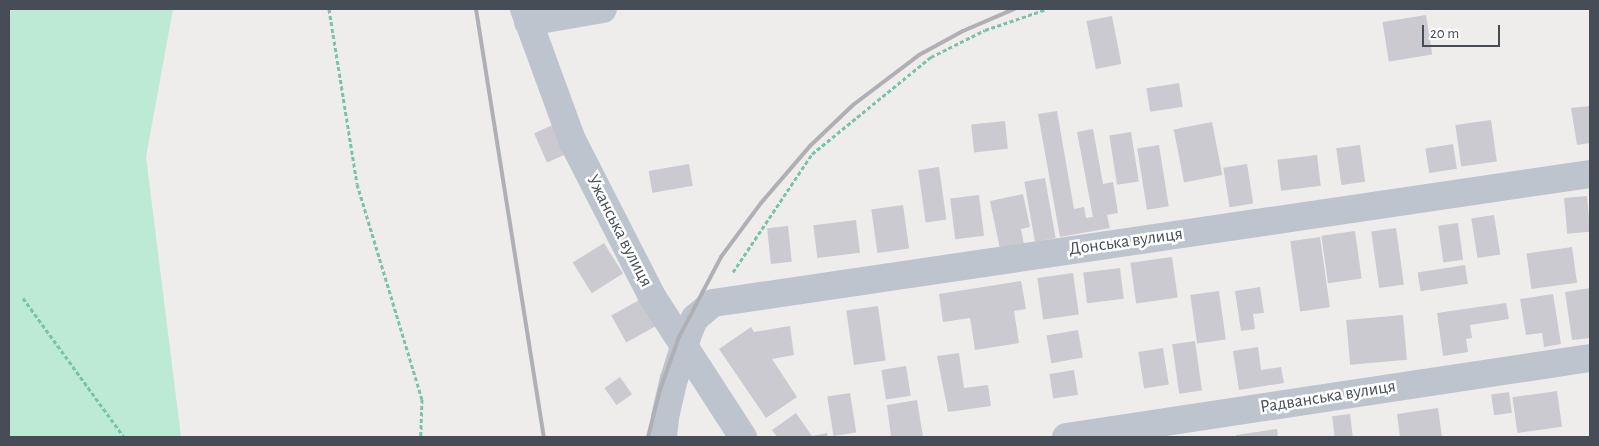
<!DOCTYPE html>
<html>
<head>
<meta charset="utf-8">
<style>
	body { margin:0 }
	#map { position:relative; width:1599px; height:446px; overflow:hidden; background:#efecec; font-family:"Alegreya Sans",sans-serif }
	div>[style] { position:absolute }
	[style*='--x'] { left:calc(var(--x)*1px); top:calc(var(--y)*1px); width:calc(var(--w)*1px); rotate:calc(var(--a)*1deg) }
	.green>* { inset:0; background:#bdead5 }
	.building>* { inset:0; background:#cacad0; transform-origin:0 0 }
	.path>* { height:3px; margin-top:-1.5px; transform-origin:0; background:repeating-linear-gradient(90deg,#78c4aa 0 4px,transparent 0 6.5px) }
	.minor>* { height:28px; margin:-14px; padding:0 14px; transform-origin:14px; border-radius:14px; background:#bec4cd }
	.rail>* { height:4px; margin:-2px; padding:0 2px; transform-origin:2px; border-radius:2px; background:#afb0b6 }
	span { translate:-50% -50%; white-space:nowrap; text-align:center; line-height:1.15; -webkit-text-stroke:5px #fff; paint-order:stroke }
	.street-label { font-size:18px; color:#464d57 }
	.frame { position:absolute; inset:0; border:10px solid #464d57; pointer-events:none }
	.scale { position:absolute; left:1422px; top:25px; width:78px; height:22px; box-sizing:border-box; border:2px solid #464d57; border-top:0; padding-left:6px; font-size:15px; line-height:18px; white-space:nowrap; color:#464d57; -webkit-text-stroke:4px #fff; paint-order:stroke }
</style>
</head>
<body>
<div id="map">
	<div class="green">
		<div style="clip-path:polygon(9px 9px,173px 9px,146px 157px,181px 437px,9px 437px)"></div>
	</div>
	<div class="building">
		<div style="left:1426px;top:15px;width:40px;height:44px;rotate:81deg"></div>
		<div style="left:1112px;top:16px;width:49px;height:26px;rotate:79deg"></div>
		<div style="left:1179px;top:83px;width:24px;height:33px;rotate:81deg"></div>
		<div style="clip-path:polygon(1590px 106px,1590px 143px,1577px 145px,1571px 108px)"></div>
		<div style="clip-path:polygon(1057px 111px,1074px 209px,1084px 207px,1086px 218px,1093px 217px,1077px 132px,1093px 129px,1103px 184px,1113px 182px,1118px 213px,1107px 215px,1110px 228px,1060px 237px,1038px 114px)"></div>
		<div style="left:1491px;top:120px;width:42px;height:36px;rotate:82deg"></div>
		<div style="left:1005px;top:121px;width:28px;height:34px;rotate:84deg"></div>
		<div style="left:1212px;top:122px;width:54px;height:39px;rotate:79deg"></div>
		<div style="left:555px;top:124px;width:32px;height:23px;rotate:66deg"></div>
		<div style="left:1131px;top:132px;width:50px;height:22px;rotate:81deg"></div>
		<div style="left:1453px;top:144px;width:25px;height:28px;rotate:81deg"></div>
		<div style="left:1159px;top:145px;width:62px;height:22px;rotate:81deg"></div>
		<div style="left:1360px;top:145px;width:37px;height:24px;rotate:82deg"></div>
		<div style="left:1317px;top:155px;width:31px;height:40px;rotate:83deg"></div>
		<div style="left:689px;top:164px;width:22px;height:41px;rotate:80deg"></div>
		<div style="left:1247px;top:164px;width:40px;height:24px;rotate:81deg"></div>
		<div style="left:939px;top:167px;width:53px;height:21px;rotate:82deg"></div>
		<div style="left:1045px;top:178px;width:61px;height:21px;rotate:80deg"></div>
		<div style="clip-path:polygon(1023px 194px,1030px 227px,1021px 229px,1024px 244px,1000px 249px,990px 201px)"></div>
		<div style="left:979px;top:195px;width:41px;height:29px;rotate:83deg"></div>
		<div style="left:1587px;top:196px;width:36px;height:23px;rotate:85deg"></div>
		<div style="left:903px;top:205px;width:44px;height:32px;rotate:82deg"></div>
		<div style="left:1494px;top:215px;width:40px;height:23px;rotate:81deg"></div>
		<div style="left:856px;top:220px;width:33px;height:43px;rotate:83deg"></div>
		<div style="left:1458px;top:223px;width:37px;height:20px;rotate:82deg"></div>
		<div style="left:788px;top:226px;width:36px;height:21px;rotate:84deg"></div>
		<div style="left:1396px;top:228px;width:57px;height:25px;rotate:82deg"></div>
		<div style="left:1355px;top:231px;width:48px;height:34px;rotate:82deg"></div>
		<div style="left:1320px;top:237px;width:71px;height:30px;rotate:82deg"></div>
		<div style="left:604px;top:243px;width:36px;height:37px;rotate:58deg"></div>
		<div style="left:1572px;top:247px;width:36px;height:46px;rotate:82deg"></div>
		<div style="left:1172px;top:257px;width:41px;height:42px;rotate:82deg"></div>
		<div style="left:1465px;top:265px;width:19px;height:48px;rotate:81deg"></div>
		<div style="left:1120px;top:268px;width:31px;height:37px;rotate:83deg"></div>
		<div style="left:1073px;top:273px;width:42px;height:36px;rotate:82deg"></div>
		<div style="clip-path:polygon(1021px 281px,1026px 309px,1014px 311px,1019px 343px,975px 350px,970px 318px,943px 322px,939px 294px)"></div>
		<div style="clip-path:polygon(1260px 287px,1264px 313px,1253px 314px,1255px 329px,1241px 331px,1235px 291px)"></div>
		<div style="clip-path:polygon(1590px 288px,1590px 338px,1572px 340px,1565px 292px)"></div>
		<div style="left:1219px;top:291px;width:49px;height:29px;rotate:82deg"></div>
		<div style="clip-path:polygon(1553px 294px,1561px 344px,1544px 347px,1542px 333px,1526px 335px,1520px 299px)"></div>
		<div style="left:641px;top:299px;width:31px;height:34px;rotate:61deg"></div>
		<div style="clip-path:polygon(1506px 303px,1509px 319px,1470px 325px,1472px 338px,1466px 339px,1468px 352px,1443px 356px,1437px 313px)"></div>
		<div style="left:878px;top:306px;width:55px;height:32px;rotate:82deg"></div>
		<div style="left:1403px;top:315px;width:45px;height:57px;rotate:85deg"></div>
		<div style="clip-path:polygon(790px 326px,794px 355px,772px 359px,797px 397px,766px 418px,719px 349px,751px 327px,754px 332px)"></div>
		<div style="left:1078px;top:330px;width:28px;height:32px;rotate:80deg"></div>
		<div style="left:1195px;top:341px;width:50px;height:23px;rotate:82deg"></div>
		<div style="clip-path:polygon(1258px 347px,1261px 370px,1281px 367px,1284px 383px,1239px 390px,1233px 351px)"></div>
		<div style="left:1163px;top:348px;width:37px;height:25px;rotate:81deg"></div>
		<div style="clip-path:polygon(959px 353px,964px 388px,988px 385px,991px 406px,948px 412px,937px 356px)"></div>
		<div style="left:906px;top:366px;width:30px;height:25px;rotate:81deg"></div>
		<div style="left:1074px;top:370px;width:25px;height:25px;rotate:81deg"></div>
		<div style="left:620px;top:377px;width:21px;height:19px;rotate:55deg"></div>
		<div style="left:1557px;top:391px;width:36px;height:45px;rotate:82deg"></div>
		<div style="left:1509px;top:392px;width:21px;height:18px;rotate:82deg"></div>
		<div style="left:850px;top:393px;width:40px;height:23px;rotate:81deg"></div>
		<div style="clip-path:polygon(917px 400px,923px 437px,891px 437px,887px 405px)"></div>
		<div style="clip-path:polygon(1438px 408px,1442px 437px,1400px 437px,1397px 414px)"></div>
		<div style="clip-path:polygon(796px 413px,812px 436px,827px 433px,828px 437px,777px 437px,772px 430px)"></div>
		<div style="left:1350px;top:414px;width:23px;height:18px;rotate:83deg"></div>
		<div style="clip-path:polygon(1277px 429px,1278px 437px,1236px 437px,1236px 435px)"></div>
	</div>
	<div class="path">
		<div style="--x:329;--y:9;--w:177;--a:80.9"></div>
		<div style="--x:357;--y:184;--w:225;--a:73.2"></div>
		<div style="--x:422;--y:399;--w:38;--a:92"></div>
		<div style="--x:733;--y:272;--w:142;--a:-56.2"></div>
		<div style="--x:812;--y:154;--w:154;--a:-39.2"></div>
		<div style="--x:931;--y:57;--w:60;--a:-26.6"></div>
		<div style="--x:985;--y:30;--w:65;--a:-18.7"></div>
		<div style="--x:23;--y:298;--w:172;--a:54"></div>
	</div>
	<div class="minor">
		<div style="--x:524;--y:9;--w:140;--a:69.9"></div>
		<div style="--x:572;--y:140;--w:178;--a:62.9"></div>
		<div style="--x:653;--y:298;--w:166;--a:57.1"></div>
		<div style="--x:528;--y:22;--w:76;--a:-9.8"></div>
		<div style="--x:663;--y:437;--w:20;--a:-84"></div>
		<div style="--x:665;--y:417;--w:39;--a:-77"></div>
		<div style="--x:674;--y:379;--w:50;--a:-72.6"></div>
		<div style="--x:689;--y:331;--w:14;--a:-65"></div>
		<div style="--x:695;--y:318;--w:23;--a:-40"></div>
		<div style="--x:713;--y:303;--w:886;--a:-8.37"></div>
		<div style="--x:1066;--y:437;--w:530;--a:-8.57"></div>
	</div>
	<div class="rail">
		<div style="--x:476;--y:9;--w:433;--a:81"></div>
		<div style="--x:648;--y:437;--w:49;--a:-75.7"></div>
		<div style="--x:660;--y:390;--w:56;--a:-70.3"></div>
		<div style="--x:679;--y:337;--w:90;--a:-62.3"></div>
		<div style="--x:721;--y:257;--w:67;--a:-53.5"></div>
		<div style="--x:761;--y:203;--w:75;--a:-49.3"></div>
		<div style="--x:810;--y:146;--w:59;--a:-43.6"></div>
		<div style="--x:853;--y:105;--w:83;--a:-37.1"></div>
		<div style="--x:919;--y:55;--w:50;--a:-28.6"></div>
		<div style="--x:963;--y:31;--w:56;--a:-23.3"></div>
	</div>
	<div class="street-label">
		<span style="left:619px;top:231px;rotate:63deg">Ужанська вулиця</span>
		<span style="left:1126px;top:242px;rotate:-8deg">Донська вулиця</span>
		<span style="left:1328px;top:397px;rotate:-9deg">Радванська вулиця</span>
	</div>
	<div class="frame"></div>
	<div class="scale">20 m</div>
</div>
</body>
</html>
